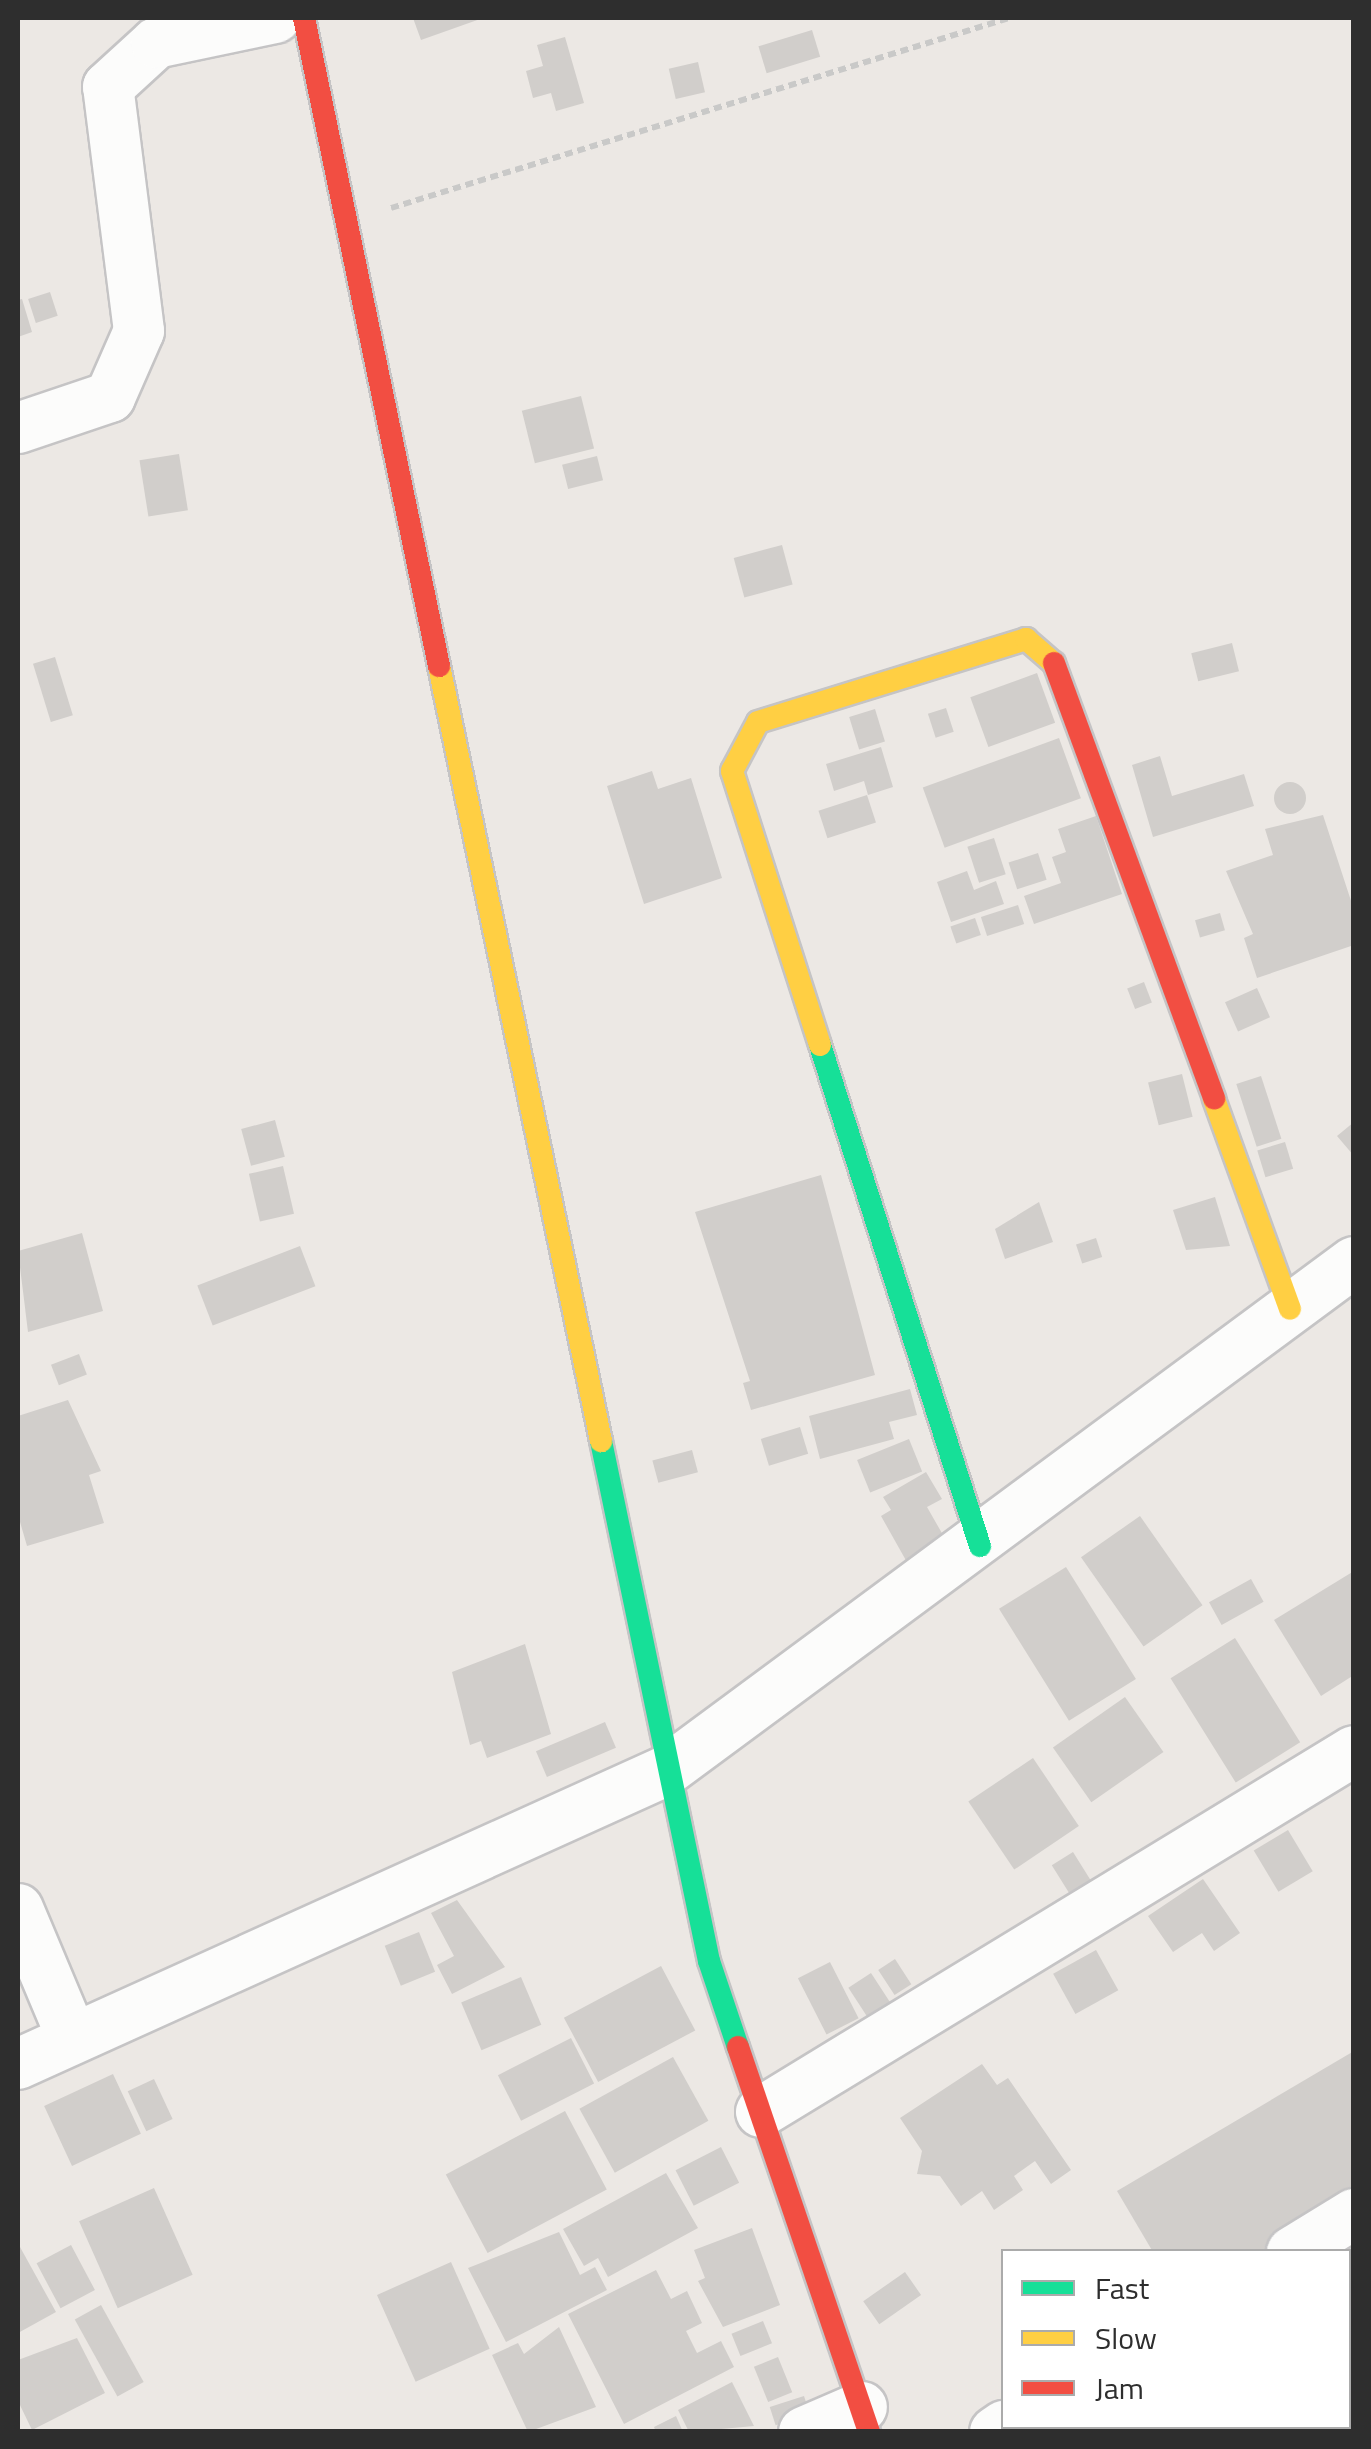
<!DOCTYPE html>
<html>
<head>
<meta charset="utf-8">
<style>
	body { margin:0 }
	#map { position:relative; width:1371px; height:2449px; overflow:hidden; background:#ece8e4; font-family:"Titillium Web",sans-serif }
	div>[style] { position:absolute }
	[style*='--x'] { left:calc(var(--x)*1px); top:calc(var(--y)*1px); width:calc(var(--w)*1px); rotate:calc(var(--a)*1deg) }
	.building>* { inset:0; background:#d1cecb; transform-origin:0 0 }
	.round { border-radius:50% }
	.path>* { height:6px; margin-top:-3px; transform-origin:0; background:repeating-linear-gradient(90deg,#c9c9c8 0 8px,transparent 0 13px) }
	.roads { filter:drop-shadow(2px 0 #c5c4c5) drop-shadow(-2px 0 #c5c4c5) drop-shadow(0 2px #c5c4c5) drop-shadow(0 -2px #c5c4c5) }
	.street>* { height:50px; margin:-25px; padding:0 25px; transform-origin:25px; border-radius:25px; background:#fcfcfb }
	.fast>* { height:22px; margin:-11px; padding:0 11px; transform-origin:11px; border-radius:11px; background:#16e098 }
	.slow>* { height:22px; margin:-11px; padding:0 11px; transform-origin:11px; border-radius:11px; background:#ffcf43 }
	.jam>* { height:22px; margin:-11px; padding:0 11px; transform-origin:11px; border-radius:11px; background:#f24e42 }
	span { translate:-50% -50%; white-space:nowrap; text-align:center; line-height:1.15; -webkit-text-stroke:10px #fff; paint-order:stroke }
	.frame { position:absolute; inset:0; border:20px solid #2e2e2e; pointer-events:none }
	.legend { position:absolute; left:1001px; top:2249px; width:350px; height:180px; box-sizing:border-box; background:#fff; border:2px solid #ababab; margin:0; padding:12px 18px; list-style:none; font-size:30px; color:#2e2e2e }
	.legend li { display:flex; align-items:center; gap:20px; height:50px }
	.legend b { width:50px; border:2px solid #ababab }
</style>
</head>
<body>
<div id="map">
	<div class="building">
		<div style="clip-path:polygon(413px 18px,483px 18px,421px 40px)"></div>
		<div style="left:812px;top:30px;width:28px;height:56px;rotate:73deg"></div>
		<div style="clip-path:polygon(565px 37px,584px 103px,556px 111px,551px 93px,533px 98px,526px 71px,543px 66px,537px 45px)"></div>
		<div style="left:698px;top:62px;width:31px;height:30px;rotate:77deg"></div>
		<div style="left:50px;top:292px;width:25px;height:23px;rotate:72deg"></div>
		<div style="clip-path:polygon(22px 299px,32px 332px,18px 337px,18px 300px)"></div>
		<div style="left:581px;top:396px;width:54px;height:61px;rotate:76deg"></div>
		<div style="left:179px;top:454px;width:57px;height:40px;rotate:81deg"></div>
		<div style="left:597px;top:456px;width:25px;height:36px;rotate:76deg"></div>
		<div style="left:782px;top:545px;width:41px;height:50px;rotate:75deg"></div>
		<div style="left:1232px;top:643px;width:29px;height:42px;rotate:76deg"></div>
		<div style="left:55px;top:657px;width:61px;height:23px;rotate:73deg"></div>
		<div style="left:1037px;top:673px;width:53px;height:71px;rotate:70deg"></div>
		<div style="left:946px;top:708px;width:25px;height:19px;rotate:72deg"></div>
		<div style="left:875px;top:709px;width:34px;height:27px;rotate:73deg"></div>
		<div style="left:1059px;top:738px;width:64px;height:145px;rotate:70deg"></div>
		<div style="clip-path:polygon(881px 747px,893px 787px,868px 795px,864px 781px,834px 791px,826px 764px)"></div>
		<div style="clip-path:polygon(1160px 756px,1172px 796px,1244px 774px,1254px 806px,1153px 837px,1132px 765px)"></div>
		<div style="clip-path:polygon(652px 771px,658px 789px,691px 778px,722px 878px,644px 904px,607px 786px)"></div>
		<div class="round" style="left:1274px;top:782px;width:32px;height:32px"></div>
		<div style="left:867px;top:795px;width:29px;height:51px;rotate:72deg"></div>
		<div style="clip-path:polygon(1323px 815px,1354px 910px,1354px 945px,1257px 978px,1244px 938px,1253px 934px,1226px 871px,1273px 855px,1265px 829px)"></div>
		<div style="clip-path:polygon(1096px 816px,1122px 894px,1034px 924px,1024px 896px,1061px 883px,1052px 857px,1066px 852px,1058px 829px)"></div>
		<div style="left:994px;top:838px;width:38px;height:28px;rotate:72deg"></div>
		<div style="left:1038px;top:853px;width:28px;height:31px;rotate:72deg"></div>
		<div style="clip-path:polygon(967px 871px,974px 890px,996px 881px,1004px 904px,951px 922px,937px 882px)"></div>
		<div style="left:1018px;top:905px;width:20px;height:39px;rotate:72deg"></div>
		<div style="left:1220px;top:913px;width:18px;height:26px;rotate:74deg"></div>
		<div style="left:975px;top:918px;width:18px;height:26px;rotate:71deg"></div>
		<div style="left:1144px;top:982px;width:22px;height:18px;rotate:69deg"></div>
		<div style="left:1257px;top:988px;width:32px;height:35px;rotate:66deg"></div>
		<div style="left:1182px;top:1074px;width:44px;height:35px;rotate:76deg"></div>
		<div style="left:1261px;top:1076px;width:66px;height:26px;rotate:72deg"></div>
		<div style="left:275px;top:1120px;width:38px;height:35px;rotate:75deg"></div>
		<div style="clip-path:polygon(1354px 1122px,1354px 1156px,1337px 1136px)"></div>
		<div style="left:1285px;top:1142px;width:28px;height:29px;rotate:73deg"></div>
		<div style="left:283px;top:1166px;width:49px;height:35px;rotate:77deg"></div>
		<div style="clip-path:polygon(821px 1175px,875px 1375px,751px 1410px,743px 1383px,750px 1381px,695px 1212px)"></div>
		<div style="clip-path:polygon(1215px 1197px,1230px 1246px,1186px 1250px,1173px 1210px)"></div>
		<div style="clip-path:polygon(1039px 1202px,1053px 1242px,1005px 1259px,995px 1229px)"></div>
		<div style="clip-path:polygon(82px 1233px,103px 1311px,28px 1332px,18px 1251px)"></div>
		<div style="left:1096px;top:1238px;width:20px;height:21px;rotate:72deg"></div>
		<div style="left:300px;top:1246px;width:43px;height:110px;rotate:69deg"></div>
		<div style="left:79px;top:1354px;width:22px;height:30px;rotate:69deg"></div>
		<div style="clip-path:polygon(910px 1389px,917px 1415px,889px 1422px,894px 1439px,820px 1459px,809px 1416px)"></div>
		<div style="clip-path:polygon(68px 1400px,101px 1471px,89px 1475px,104px 1523px,27px 1546px,18px 1515px,18px 1416px)"></div>
		<div style="left:800px;top:1427px;width:28px;height:41px;rotate:73deg"></div>
		<div style="left:909px;top:1439px;width:35px;height:56px;rotate:68deg"></div>
		<div style="left:692px;top:1450px;width:23px;height:41px;rotate:75deg"></div>
		<div style="clip-path:polygon(926px 1472px,942px 1499px,927px 1507px,947px 1542px,908px 1564px,881px 1516px,891px 1510px,883px 1497px)"></div>
		<div style="left:1140px;top:1516px;width:109px;height:72px;rotate:55deg"></div>
		<div style="left:1066px;top:1567px;width:132px;height:79px;rotate:58deg"></div>
		<div style="clip-path:polygon(1354px 1571px,1354px 1675px,1321px 1696px,1274px 1620px)"></div>
		<div style="left:1251px;top:1579px;width:26px;height:48px;rotate:61deg"></div>
		<div style="left:1235px;top:1638px;width:123px;height:76px;rotate:58deg"></div>
		<div style="clip-path:polygon(525px 1644px,551px 1734px,487px 1758px,481px 1741px,470px 1745px,452px 1672px)"></div>
		<div style="left:1125px;top:1697px;width:67px;height:88px;rotate:55deg"></div>
		<div style="left:605px;top:1722px;width:28px;height:75px;rotate:67deg"></div>
		<div style="left:1033px;top:1758px;width:82px;height:78px;rotate:56deg"></div>
		<div style="left:1288px;top:1830px;width:48px;height:40px;rotate:59deg"></div>
		<div style="left:1073px;top:1852px;width:38px;height:25px;rotate:58deg"></div>
		<div style="clip-path:polygon(1203px 1879px,1240px 1933px,1214px 1951px,1202px 1933px,1173px 1952px,1148px 1916px)"></div>
		<div style="clip-path:polygon(457px 1900px,505px 1967px,452px 1994px,437px 1965px,454px 1956px,431px 1913px)"></div>
		<div style="left:419px;top:1932px;width:43px;height:37px;rotate:68deg"></div>
		<div style="left:1096px;top:1950px;width:46px;height:49px;rotate:61deg"></div>
		<div style="left:895px;top:1959px;width:30px;height:20px;rotate:57deg"></div>
		<div style="left:830px;top:1962px;width:63px;height:36px;rotate:63deg"></div>
		<div style="left:661px;top:1966px;width:73px;height:110px;rotate:62deg"></div>
		<div style="left:871px;top:1973px;width:38px;height:27px;rotate:57deg"></div>
		<div style="left:521px;top:1977px;width:52px;height:65px;rotate:67deg"></div>
		<div style="left:571px;top:2038px;width:51px;height:82px;rotate:63deg"></div>
		<div style="clip-path:polygon(1354px 2051px,1354px 2197px,1261px 2252px,1153px 2252px,1117px 2191px)"></div>
		<div style="left:673px;top:2057px;width:73px;height:107px;rotate:61deg"></div>
		<div style="clip-path:polygon(982px 2064px,997px 2085px,1008px 2078px,1071px 2170px,1051px 2184px,1035px 2161px,1014px 2176px,1023px 2190px,994px 2210px,982px 2191px,961px 2206px,940px 2176px,917px 2174px,922px 2151px,900px 2118px)"></div>
		<div style="left:113px;top:2074px;width:66px;height:76px;rotate:65deg"></div>
		<div style="left:154px;top:2079px;width:44px;height:29px;rotate:65deg"></div>
		<div style="left:565px;top:2111px;width:89px;height:135px;rotate:62deg"></div>
		<div style="left:721px;top:2147px;width:40px;height:51px;rotate:63deg"></div>
		<div style="clip-path:polygon(666px 2173px,698px 2228px,608px 2277px,598px 2258px,584px 2266px,563px 2229px)"></div>
		<div style="left:154px;top:2188px;width:95px;height:82px;rotate:66deg"></div>
		<div style="clip-path:polygon(752px 2228px,780px 2305px,723px 2327px,698px 2281px,705px 2278px,694px 2250px)"></div>
		<div style="clip-path:polygon(559px 2232px,580px 2275px,595px 2267px,607px 2290px,506px 2342px,468px 2268px)"></div>
		<div style="left:71px;top:2245px;width:51px;height:39px;rotate:62deg"></div>
		<div style="clip-path:polygon(20px 2247px,56px 2312px,18px 2333px,18px 2248px)"></div>
		<div style="left:451px;top:2262px;width:95px;height:81px;rotate:66deg"></div>
		<div style="clip-path:polygon(656px 2270px,671px 2299px,687px 2291px,702px 2323px,686px 2331px,697px 2353px,721px 2341px,734px 2367px,624px 2424px,568px 2314px)"></div>
		<div style="left:905px;top:2272px;width:28px;height:51px;rotate:55deg"></div>
		<div style="left:101px;top:2305px;width:88px;height:30px;rotate:61deg"></div>
		<div style="left:763px;top:2321px;width:24px;height:34px;rotate:68deg"></div>
		<div style="clip-path:polygon(559px 2327px,596px 2407px,528px 2432px,492px 2355px,518px 2343px,524px 2354px)"></div>
		<div style="clip-path:polygon(77px 2338px,105px 2393px,32px 2430px,18px 2401px,18px 2360px)"></div>
		<div style="left:778px;top:2357px;width:38px;height:26px;rotate:68deg"></div>
		<div style="clip-path:polygon(732px 2382px,754px 2426px,689px 2432px,678px 2410px)"></div>
		<div style="left:804px;top:2396px;width:19px;height:36px;rotate:72deg"></div>
		<div style="clip-path:polygon(676px 2416px,683px 2432px,656px 2432px,654px 2427px)"></div>
		<div style="clip-path:polygon(1161px 2426px,1224px 2426px,1152px 2432px)"></div>
	</div>
	<div class="path">
		<div style="--x:391;--y:208;--w:647;--a:-17.09"></div>
	</div>
	<div class="roads">
		<div class="street">
			<div style="--x:18;--y:428;--w:97;--a:-18.6"></div>
			<div style="--x:110;--y:397;--w:72;--a:-66.3"></div>
			<div style="--x:139;--y:331;--w:246;--a:-97.2"></div>
			<div style="--x:108;--y:87;--w:65;--a:-42.5"></div>
			<div style="--x:156;--y:43;--w:122;--a:-11.9"></div>
			<div style="--x:18;--y:1909;--w:137;--a:67.2"></div>
			<div style="--x:18;--y:2064;--w:711;--a:-24.33"></div>
			<div style="--x:666;--y:1771;--w:856;--a:-36.49"></div>
			<div style="--x:761;--y:2112;--w:694;--a:-31.33"></div>
			<div style="--x:1292;--y:2252;--w:73;--a:-31.5"></div>
			<div style="--x:804;--y:2432;--w:63;--a:-23.3"></div>
			<div style="--x:995;--y:2432;--w:11;--a:-34"></div>
		</div>
		<div class="fast">
			<div style="--x:820;--y:1045;--w:526;--a:72.29"></div>
			<div style="--x:601;--y:1441;--w:531;--a:78.27"></div>
			<div style="--x:709;--y:1961;--w:91;--a:71.4"></div>
		</div>
		<div class="slow">
			<div style="--x:439;--y:666;--w:792;--a:78.19"></div>
			<div style="--x:820;--y:1045;--w:288;--a:-107.8"></div>
			<div style="--x:732;--y:771;--w:55;--a:-62"></div>
			<div style="--x:758;--y:722;--w:281;--a:-17.2"></div>
			<div style="--x:1026;--y:639;--w:37;--a:41"></div>
			<div style="--x:1214;--y:1099;--w:223;--a:70.1"></div>
		</div>
		<div class="jam">
			<div style="--x:304;--y:18;--w:662;--a:78.23"></div>
			<div style="--x:1054;--y:663;--w:464;--a:69.8"></div>
			<div style="--x:738;--y:2047;--w:407;--a:71.2"></div>
		</div>
	</div>
	<div class="frame"></div>
	<ul class="legend">
	<li><b style="height:12px;background:#16e098"></b>Fast</li>
	<li><b style="height:12px;background:#ffcf43"></b>Slow</li>
	<li><b style="height:12px;background:#f24e42"></b>Jam</li>
	</ul>
</div>
</body>
</html>
